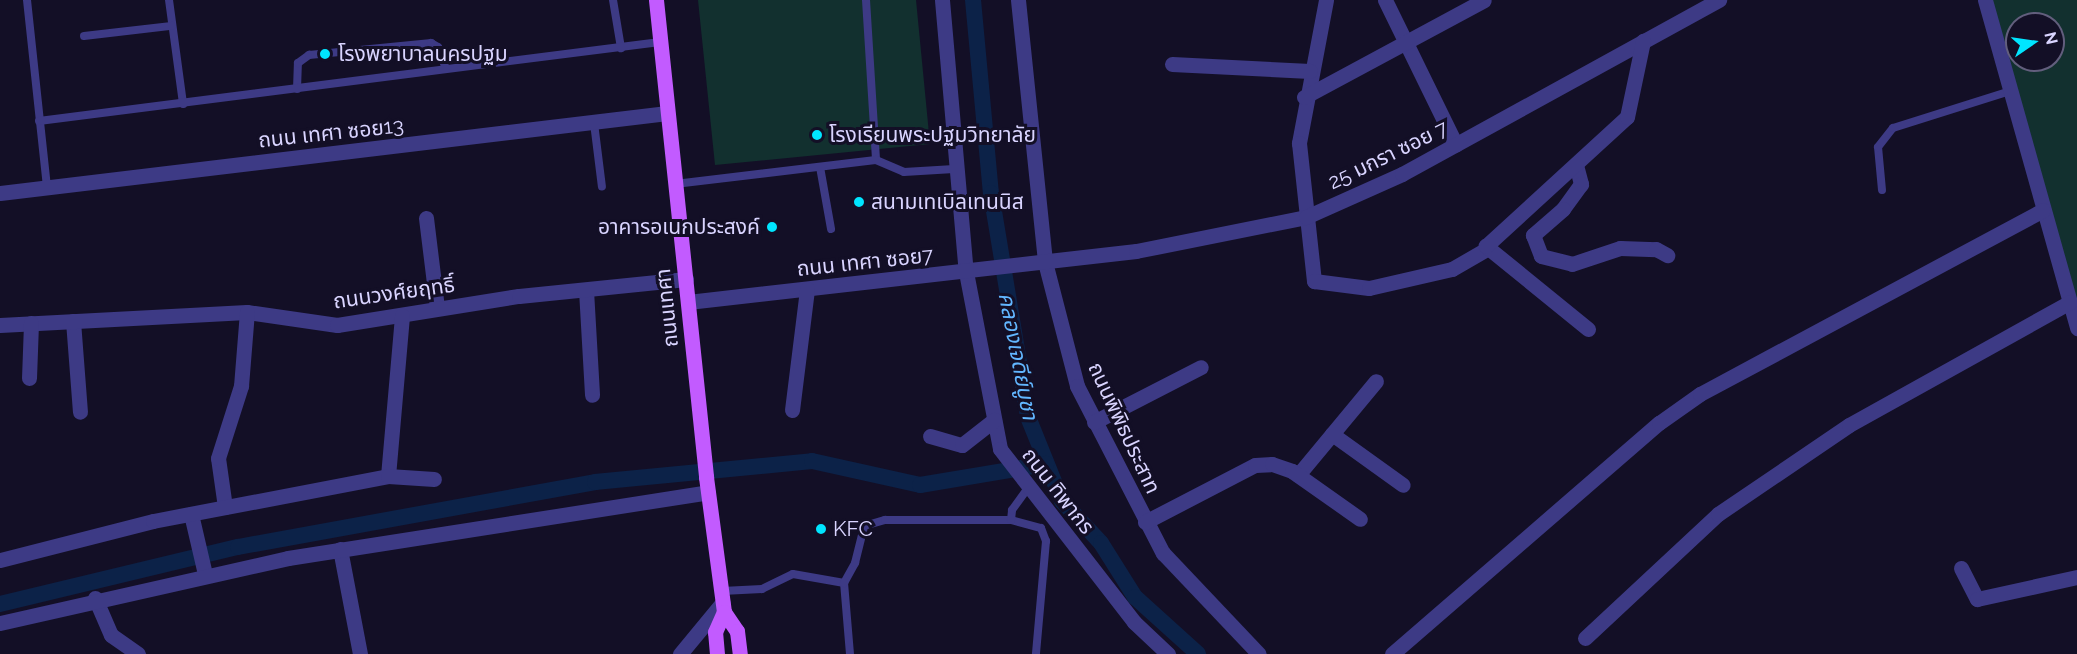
<!DOCTYPE html>
<meta charset="utf-8">
<style>
body{margin:0}
#map{position:relative;width:2077px;height:654px;overflow:hidden;background:#130f26;font-family:Raleway,"Noto Sans Thai",sans-serif}
div>[style]{position:absolute}
.green>*{inset:0;background:#12302f}
.canal>*{height:16px;margin:-8px;padding:0 8px;transform-origin:8px;border-radius:8px;background:#0c2248}
.lane>*{height:8px;margin:-4px;padding:0 4px;transform-origin:4px;border-radius:4px;background:#3d3a85}
.street>*{height:15px;margin:-7.5px;padding:0 7.5px;transform-origin:7.5px;border-radius:7.5px;background:#3d3a85}
.primary>*{height:15px;margin:-7.5px;padding:0 7.5px;transform-origin:7.5px;border-radius:7.5px;background:#c25bff}
.dots>*{width:16px;height:16px;translate:-50% -50%;box-sizing:border-box;border:3px solid #130f26;border-radius:50%}
span{translate:-50% -50%;white-space:nowrap;text-align:center;line-height:1.15;-webkit-text-stroke:6px #130f26;paint-order:stroke}
.poi-label{font-size:21px;color:#d9d4ff}
.left{translate:0 -50%;text-align:left}
.right{translate:-100% -50%;text-align:right}
.street-label{font-size:21px;color:#d9d4ff}
.water-label{font-size:22px;color:#62b6ff;font-style:italic}
.north{position:absolute;left:2005px;top:12px;width:60px;height:60px;box-sizing:border-box;background:#130f26;border:2px solid #625e7d;border-radius:50%;rotate:77deg;font-size:16px;font-weight:700;line-height:24px;text-align:center;color:#d9d4ff}
.north::after{content:'';display:block;margin:auto;width:21px;height:27px;background:#00e5ff;clip-path:polygon(50% 0,100% 100%,50% 72%,0 100%)}
</style>
<div id="map">
<div class="green">
<i style="clip-path:polygon(698px 0,916px 0,930px 144px,715px 165px)"></i>
<i style="clip-path:polygon(evenodd,1987px 0,2077px 0,2077px 317px,1987px 0,2017px 24px,2053px 24px,2053px 60px,2017px 60px,2017px 24px)"></i>
</div>
<div class="canal">
<i style="left:973px;top:0;width:194px;rotate:84.7deg"></i>
<i style="left:991px;top:193px;width:227px;rotate:80.6deg"></i>
<i style="left:1028px;top:417px;width:91px;rotate:68deg"></i>
<i style="left:1062px;top:501px;width:57px;rotate:47.1deg"></i>
<i style="left:1101px;top:543px;width:64px;rotate:57.8deg"></i>
<i style="left:1135px;top:597px;width:85px;rotate:42.1deg"></i>
<i style="left:0;top:604px;width:245px;rotate:-13.5deg"></i>
<i style="left:238px;top:547px;width:363px;rotate:-10.3deg"></i>
<i style="left:595px;top:482px;width:218px;rotate:-5.5deg"></i>
<i style="left:812px;top:461px;width:111px;rotate:12.5deg"></i>
<i style="left:920px;top:485px;width:128px;rotate:-9.5deg"></i>
</div>
<div class="lane">
<i style="left:27px;top:0;width:189px;rotate:83.9deg"></i>
<i style="left:169px;top:0;width:105px;rotate:82.3deg"></i>
<i style="left:613px;top:0;width:49px;rotate:80.5deg"></i>
<i style="left:866px;top:0;width:160px;rotate:86.4deg"></i>
<i style="left:84px;top:36px;width:88px;rotate:-6.6deg"></i>
<i style="left:297px;top:89px;width:26px;rotate:-88deg"></i>
<i style="left:298px;top:63px;width:14px;rotate:-36deg"></i>
<i style="left:309px;top:55px;width:123px;rotate:-5.6deg"></i>
<i style="left:431px;top:43px;width:8px;rotate:30deg"></i>
<i style="left:438px;top:47px;width:23px;rotate:70deg"></i>
<i style="left:39px;top:121px;width:626px;rotate:-7.25deg"></i>
<i style="left:594px;top:123px;width:64px;rotate:82.9deg"></i>
<i style="left:820px;top:167px;width:63px;rotate:79.9deg"></i>
<i style="left:675px;top:184px;width:202px;rotate:-6.8deg"></i>
<i style="left:876px;top:160px;width:30px;rotate:23deg"></i>
<i style="left:904px;top:172px;width:50px;rotate:-3.4deg"></i>
<i style="left:1882px;top:190px;width:43px;rotate:-95.3deg"></i>
<i style="left:1878px;top:147px;width:24px;rotate:-52deg"></i>
<i style="left:1893px;top:128px;width:123px;rotate:-17.5deg"></i>
<i style="left:1011px;top:520px;width:31px;rotate:15deg"></i>
<i style="left:1041px;top:528px;width:14px;rotate:69deg"></i>
<i style="left:1046px;top:541px;width:113px;rotate:95.1deg"></i>
<i style="left:722px;top:591px;width:40px;rotate:-2.9deg"></i>
<i style="left:762px;top:589px;width:34px;rotate:-26deg"></i>
<i style="left:793px;top:574px;width:52px;rotate:10deg"></i>
<i style="left:850px;top:654px;width:71px;rotate:-94.8deg"></i>
<i style="left:844px;top:583px;width:23px;rotate:-61deg"></i>
<i style="left:855px;top:563px;width:38px;rotate:-76deg"></i>
<i style="left:864px;top:526px;width:22px;rotate:-16deg"></i>
<i style="left:885px;top:520px;width:126px"></i>
<i style="left:1011px;top:520px;width:10px;rotate:-84deg"></i>
<i style="left:1012px;top:510px;width:27px;rotate:-54deg"></i>
</div>
<div class="street">
<i style="left:942px;top:0;width:273px;rotate:85deg"></i>
<i style="left:966px;top:272px;width:180px;rotate:79.1deg"></i>
<i style="left:1000px;top:449px;width:219px;rotate:52.2deg"></i>
<i style="left:1134px;top:622px;width:47px;rotate:43.3deg"></i>
<i style="left:1018px;top:0;width:263px;rotate:84.1deg"></i>
<i style="left:1045px;top:262px;width:128px;rotate:75.5deg"></i>
<i style="left:1077px;top:386px;width:188px;rotate:62.8deg"></i>
<i style="left:1163px;top:553px;width:139px;rotate:46.5deg"></i>
<i style="left:1326px;top:0;width:146px;rotate:100.7deg"></i>
<i style="left:1299px;top:143px;width:139px;rotate:83.8deg"></i>
<i style="left:1314px;top:281px;width:55px;rotate:7.3deg"></i>
<i style="left:1369px;top:288px;width:85px;rotate:-12.9deg"></i>
<i style="left:1452px;top:269px;width:39px;rotate:-30deg"></i>
<i style="left:1385px;top:0;width:161px;rotate:63.9deg"></i>
<i style="left:1985px;top:0;width:341px;rotate:74.3deg"></i>
<i style="left:1172px;top:64px;width:138px;rotate:2.9deg"></i>
<i style="left:1304px;top:97px;width:204px;rotate:-28.3deg"></i>
<i style="left:1576px;top:165px;width:20px;rotate:75deg"></i>
<i style="left:1581px;top:184px;width:31px;rotate:126deg"></i>
<i style="left:1563px;top:209px;width:40px;rotate:139deg"></i>
<i style="left:1533px;top:235px;width:22px;rotate:69deg"></i>
<i style="left:1541px;top:256px;width:32px;rotate:14deg"></i>
<i style="left:1572px;top:264px;width:51px;rotate:-18.4deg"></i>
<i style="left:1620px;top:248px;width:36px;rotate:2deg"></i>
<i style="left:1656px;top:249px;width:13px;rotate:29deg"></i>
<i style="left:0;top:193px;width:672px;rotate:-6.84deg"></i>
<i style="left:426px;top:218px;width:91px;rotate:83deg"></i>
<i style="left:586px;top:290px;width:105px;rotate:86.7deg"></i>
<i style="left:688px;top:302px;width:451px;rotate:-6.5deg"></i>
<i style="left:1136px;top:251px;width:173px;rotate:-11.3deg"></i>
<i style="left:1306px;top:217px;width:105px;rotate:-24.1deg"></i>
<i style="left:1402px;top:174px;width:362px;rotate:-28.8deg"></i>
<i style="left:73px;top:321px;width:91px;rotate:85.6deg"></i>
<i style="left:0;top:325px;width:247px;rotate:-3deg"></i>
<i style="left:247px;top:312px;width:91px;rotate:8.2deg"></i>
<i style="left:337px;top:325px;width:184px;rotate:-9.1deg"></i>
<i style="left:519px;top:296px;width:168px;rotate:-5.8deg"></i>
<i style="left:1588px;top:329px;width:132px;rotate:-140.9deg"></i>
<i style="left:1486px;top:246px;width:191px;rotate:-42.5deg"></i>
<i style="left:1627px;top:117px;width:78px;rotate:-78.1deg"></i>
<i style="left:29px;top:378px;width:55px;rotate:-87.9deg"></i>
<i style="left:792px;top:410px;width:122px;rotate:-82.9deg"></i>
<i style="left:1094px;top:422px;width:120px;rotate:-27.2deg"></i>
<i style="left:1332px;top:434px;width:87px;rotate:35.7deg"></i>
<i style="left:930px;top:436px;width:33px;rotate:16deg"></i>
<i style="left:962px;top:445px;width:41px;rotate:-38deg"></i>
<i style="left:1298px;top:475px;width:122px;rotate:-50.3deg"></i>
<i style="left:388px;top:476px;width:161px;rotate:-85deg"></i>
<i style="left:225px;top:507px;width:49px;rotate:-98.1deg"></i>
<i style="left:218px;top:458px;width:76px;rotate:-72.3deg"></i>
<i style="left:241px;top:386px;width:74px;rotate:-85.4deg"></i>
<i style="left:191px;top:514px;width:62px;rotate:76.9deg"></i>
<i style="left:1145px;top:522px;width:124px;rotate:-27.4deg"></i>
<i style="left:1255px;top:465px;width:17px;rotate:-3deg"></i>
<i style="left:1272px;top:464px;width:21px;rotate:19deg"></i>
<i style="left:1292px;top:471px;width:83px;rotate:35.2deg"></i>
<i style="left:340px;top:549px;width:107px;rotate:79.2deg"></i>
<i style="left:0;top:560px;width:158px;rotate:-14.3deg"></i>
<i style="left:153px;top:521px;width:239px;rotate:-10.8deg"></i>
<i style="left:388px;top:476px;width:46px;rotate:3.7deg"></i>
<i style="left:1961px;top:568px;width:35px;rotate:63deg"></i>
<i style="left:1977px;top:599px;width:102px;rotate:-12.4deg"></i>
<i style="left:95px;top:598px;width:40px;rotate:66.6deg"></i>
<i style="left:111px;top:635px;width:33px;rotate:35deg"></i>
<i style="left:0;top:623px;width:295px;rotate:-12.7deg"></i>
<i style="left:288px;top:558px;width:425px;rotate:-8.9deg"></i>
<i style="left:1585px;top:638px;width:182px;rotate:-43deg"></i>
<i style="left:1718px;top:514px;width:158px;rotate:-34.2deg"></i>
<i style="left:1849px;top:425px;width:253px;rotate:-29.1deg"></i>
<i style="left:680px;top:654px;width:67px;rotate:-50.4deg"></i>
<i style="left:1392px;top:654px;width:353px;rotate:-40.9deg"></i>
<i style="left:1659px;top:423px;width:50px;rotate:-35.3deg"></i>
<i style="left:1700px;top:394px;width:389px;rotate:-28.2deg"></i>
</div>
<div class="primary">
<i style="left:656px;top:0;width:480px;rotate:84deg"></i>
<i style="left:706px;top:477px;width:136px;rotate:82.4deg"></i>
<i style="left:724px;top:612px;width:23px;rotate:56deg"></i>
<i style="left:737px;top:631px;width:23px;rotate:83deg"></i>
<i style="left:717px;top:654px;width:22px;rotate:-95deg"></i>
<i style="left:715px;top:632px;width:22px;rotate:-66deg"></i>
</div>
<div class="dots">
<i style="left:325px;top:54px;background:#00e5ff"></i>
<i style="left:817px;top:135px;background:#00e5ff"></i>
<i style="left:859px;top:202px;background:#00e5ff"></i>
<i style="left:772px;top:227px;background:#00e5ff"></i>
<i style="left:821px;top:529px;background:#00e5ff"></i>
</div>
<div class="poi-label">
<span class="left" style="left:338px;top:54px">โรงพยาบาลนครปฐม</span>
<span class="left" style="left:829px;top:135px">โรงเรียนพระปฐมวิทยาลัย</span>
<span class="left" style="left:871px;top:202px">สนามเทเบิลเทนนิส</span>
<span class="right" style="left:760px;top:227px">อาคารอเนกประสงค์</span>
<span class="left" style="left:833px;top:529px">KFC</span>
</div>
<div class="street-label">
<span style="left:331px;top:133px;rotate:-6deg">ถนน เทศา ซอย13</span>
<span style="left:1388px;top:155px;rotate:-26deg">25 มกรา ซอย 7</span>
<span style="left:865px;top:262px;rotate:-6deg">ถนน เทศา ซอย7</span>
<span style="left:394px;top:293px;rotate:-8deg">ถนนวงศ์ยฤทธิ์</span>
<span style="left:667px;top:308px;rotate:-96deg">ถนนเทศา</span>
<span style="left:1124px;top:428px;rotate:65deg">ถนนพิพิธประสาท</span>
<span style="left:1058px;top:491px;rotate:52deg">ถนน ทิพากร</span>
</div>
<div class="water-label">
<span style="left:1018px;top:356px;rotate:79deg">คลองเจดีย์บูชา</span>
</div>
<div class="north">N</div>
</div>
